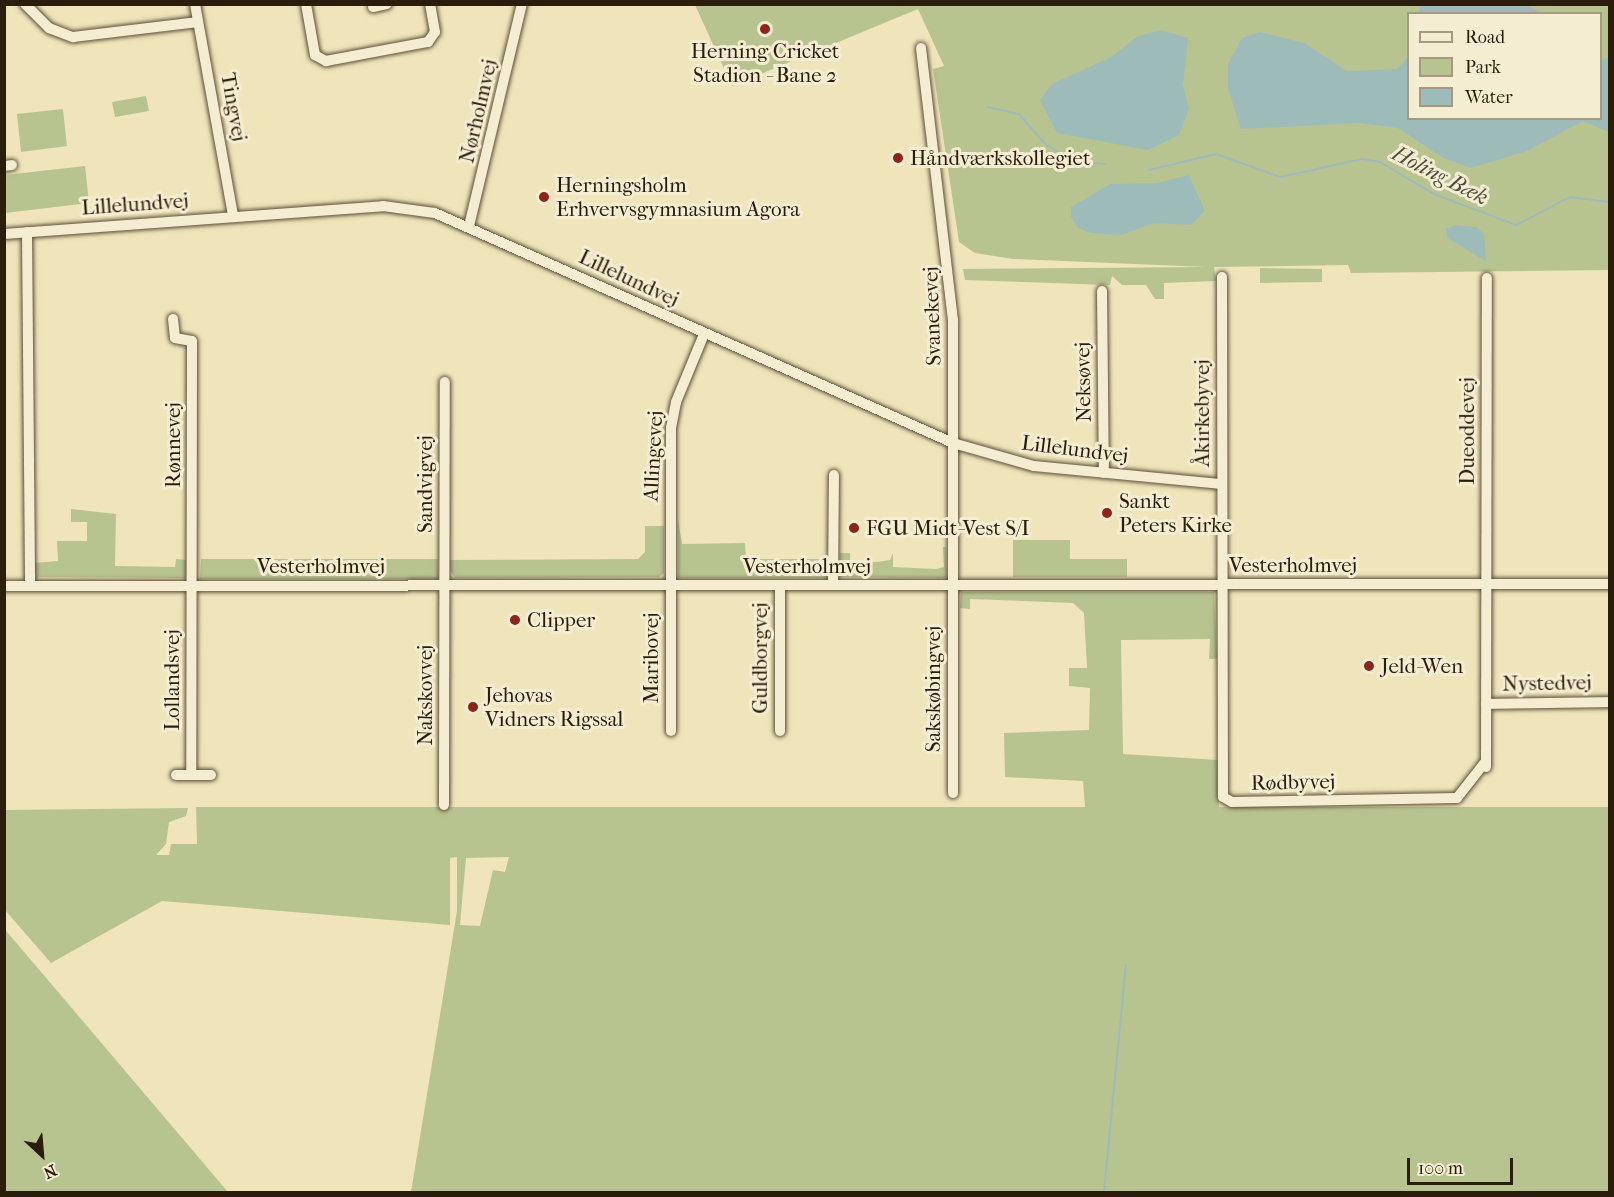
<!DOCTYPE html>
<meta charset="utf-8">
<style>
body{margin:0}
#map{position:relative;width:1614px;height:1197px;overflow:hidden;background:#efe4ba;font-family:"IM FELL French Canon",serif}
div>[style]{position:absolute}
.green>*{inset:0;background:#b8c490}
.water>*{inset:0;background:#9dbcb9}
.stream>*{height:2px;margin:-1px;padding:0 1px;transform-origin:1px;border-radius:1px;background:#9dbcb9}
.roads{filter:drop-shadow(0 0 2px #5c4f37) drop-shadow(0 0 2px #5c4f37)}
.minor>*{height:10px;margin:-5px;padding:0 5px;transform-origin:5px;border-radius:5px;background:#f5edd2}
.dots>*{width:16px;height:16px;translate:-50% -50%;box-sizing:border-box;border:3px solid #f5edd2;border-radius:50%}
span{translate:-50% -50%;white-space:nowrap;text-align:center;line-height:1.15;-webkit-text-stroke:6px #f5edd2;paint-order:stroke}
.poi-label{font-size:21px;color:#2b1d0b}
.left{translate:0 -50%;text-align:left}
.street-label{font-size:21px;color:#2b1d0b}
.water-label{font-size:22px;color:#4d4d3f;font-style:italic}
.frame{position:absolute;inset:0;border:6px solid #2b1d0b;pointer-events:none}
.legend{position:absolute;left:1407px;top:12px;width:195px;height:108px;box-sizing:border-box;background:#f5edd2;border:2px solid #a49a82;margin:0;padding:8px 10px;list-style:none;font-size:18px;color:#2b1d0b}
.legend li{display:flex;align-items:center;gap:12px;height:30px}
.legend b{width:30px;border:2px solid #a49a82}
.north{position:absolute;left:12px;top:1125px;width:60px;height:60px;-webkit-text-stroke:4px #f5edd2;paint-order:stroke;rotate:154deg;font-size:16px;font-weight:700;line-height:24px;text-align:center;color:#2b1d0b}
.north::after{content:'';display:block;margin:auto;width:21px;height:27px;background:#2b1d0b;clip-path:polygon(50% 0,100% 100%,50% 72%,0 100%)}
.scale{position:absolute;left:1407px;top:1158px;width:106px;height:27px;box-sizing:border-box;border:3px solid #2b1d0b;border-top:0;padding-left:8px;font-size:18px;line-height:21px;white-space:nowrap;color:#2b1d0b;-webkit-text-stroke:4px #f5edd2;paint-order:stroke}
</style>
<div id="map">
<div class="green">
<i style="clip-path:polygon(evenodd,695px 5px,1609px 5px,1609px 270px,1351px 273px,1348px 265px,1214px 267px,1216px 281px,1164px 283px,1164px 299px,1155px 299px,1146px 285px,1122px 285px,1112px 276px,1110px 285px,965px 280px,963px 269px,1206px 267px,1013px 259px,975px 253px,959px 242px,933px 69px,944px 66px,918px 9px,732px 86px,695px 5px,1408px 14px,1600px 14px,1600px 118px,1408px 118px,1408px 14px)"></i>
<i style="clip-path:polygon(146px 96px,149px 111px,115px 117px,112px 102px)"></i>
<i style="clip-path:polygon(63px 109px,67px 146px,21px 152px,17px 114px)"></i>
<i style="clip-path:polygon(85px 166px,89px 203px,5px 213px,5px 175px)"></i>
<i style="clip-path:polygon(1260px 268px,1322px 269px,1322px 282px,1260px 283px)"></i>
<i style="clip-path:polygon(71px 509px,116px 514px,115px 566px,175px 567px,176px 559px,187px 560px,186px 578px,36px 577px,34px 563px,58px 561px,57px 541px,87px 541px,87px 522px,71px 522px)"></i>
<i style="clip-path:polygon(678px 519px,682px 544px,745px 543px,746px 559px,828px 559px,827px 578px,678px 578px)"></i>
<i style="clip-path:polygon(645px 526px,664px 526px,664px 573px,659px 577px,455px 578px,449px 569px,449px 560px,638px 559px,645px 552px)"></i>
<i style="clip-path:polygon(1013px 540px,1070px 540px,1070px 559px,1127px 559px,1127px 577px,1013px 577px)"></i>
<i style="clip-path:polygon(943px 547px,946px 547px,947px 578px,839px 577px,840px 553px,850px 553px,850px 562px,877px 562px,890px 560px,893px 553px,893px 567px,936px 569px,944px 567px)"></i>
<i style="clip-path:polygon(201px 559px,438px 559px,438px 579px,200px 579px)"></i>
<i style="clip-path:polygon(evenodd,961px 592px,1214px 592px,1217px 659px,1209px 659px,1210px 639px,1121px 640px,1123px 754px,1218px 760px,1219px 807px,1609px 807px,1609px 1192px,411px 1192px,457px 911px,457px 857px,450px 858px,450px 925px,162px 901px,51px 963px,5px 910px,4px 810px,188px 808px,186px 816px,169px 822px,166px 844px,156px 855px,169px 855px,171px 844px,197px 844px,196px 807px,1085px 807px,1083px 781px,1005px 777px,1004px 733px,1089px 730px,1090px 688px,1069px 686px,1069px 668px,1087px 668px,1084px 613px,1073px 603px,970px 599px,970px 609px,960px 608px,961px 592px,509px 857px,505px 872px,493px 870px,480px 926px,460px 925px,466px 858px,509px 857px)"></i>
<i style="clip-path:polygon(4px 929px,8px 933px,228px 1192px,5px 1192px)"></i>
</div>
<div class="water">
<i style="clip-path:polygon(1420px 4px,1525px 5px,1543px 13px,1419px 13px)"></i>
<i style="clip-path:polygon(1161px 30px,1188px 38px,1183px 85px,1189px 109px,1179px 135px,1148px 150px,1057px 133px,1040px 100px,1052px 84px,1111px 57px,1138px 36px)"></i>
<i style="clip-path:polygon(1260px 32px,1304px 43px,1347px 71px,1397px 69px,1408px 57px,1408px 118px,1600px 118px,1601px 60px,1609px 57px,1609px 132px,1583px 121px,1527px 151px,1471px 168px,1443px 158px,1398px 128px,1359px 123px,1241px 129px,1228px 89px,1228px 64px,1242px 38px)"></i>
<i style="clip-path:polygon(1189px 175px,1205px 211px,1191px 225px,1154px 223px,1121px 235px,1090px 233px,1078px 228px,1071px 217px,1071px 207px,1110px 184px,1157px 183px)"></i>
<i style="clip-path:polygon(1455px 225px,1476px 227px,1484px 234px,1486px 261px,1447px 238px,1446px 229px)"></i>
</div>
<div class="stream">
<i style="left:988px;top:107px;width:32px;rotate:13deg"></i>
<i style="left:1019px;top:114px;width:37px;rotate:49deg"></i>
<i style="left:1043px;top:142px;width:35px;rotate:33deg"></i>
<i style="left:1072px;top:161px;width:33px;rotate:5deg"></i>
<i style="left:1149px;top:170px;width:69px;rotate:-13.4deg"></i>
<i style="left:1216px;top:154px;width:68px;rotate:19.8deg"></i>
<i style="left:1280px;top:177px;width:84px;rotate:-12.4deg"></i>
<i style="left:1362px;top:159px;width:18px;rotate:9deg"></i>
<i style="left:1380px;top:162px;width:63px;rotate:30.7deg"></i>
<i style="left:1434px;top:194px;width:88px;rotate:20.7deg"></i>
<i style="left:1516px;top:225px;width:61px;rotate:-27.4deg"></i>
<i style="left:1570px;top:197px;width:40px;rotate:7.1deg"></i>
<i style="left:1104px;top:1192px;width:228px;rotate:-84.5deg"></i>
</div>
<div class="roads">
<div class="minor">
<i style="left:25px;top:4px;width:34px;rotate:45deg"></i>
<i style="left:49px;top:28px;width:26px;rotate:21deg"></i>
<i style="left:73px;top:37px;width:126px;rotate:-6.8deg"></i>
<i style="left:195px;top:4px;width:215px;rotate:79.8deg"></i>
<i style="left:306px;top:4px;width:52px;rotate:80deg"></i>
<i style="left:315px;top:55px;width:13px;rotate:29deg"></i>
<i style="left:326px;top:61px;width:104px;rotate:-10.6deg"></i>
<i style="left:428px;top:42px;width:12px;rotate:-55deg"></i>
<i style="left:435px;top:32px;width:28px;rotate:-100deg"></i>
<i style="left:373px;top:7px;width:14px;rotate:-12deg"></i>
<i style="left:921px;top:48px;width:274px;rotate:83.3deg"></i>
<i style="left:953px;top:320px;width:473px;rotate:90deg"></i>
<i style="left:4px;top:166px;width:8px;rotate:-7deg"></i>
<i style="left:469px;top:226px;width:228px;rotate:-76.6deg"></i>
<i style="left:27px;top:232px;width:354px;rotate:89.5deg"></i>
<i style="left:4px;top:234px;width:380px;rotate:-4.2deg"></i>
<i style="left:383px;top:206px;width:52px;rotate:7.7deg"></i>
<i style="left:435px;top:213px;width:567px;rotate:23.94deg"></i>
<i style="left:953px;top:443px;width:84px;rotate:15.9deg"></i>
<i style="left:1034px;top:466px;width:189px;rotate:5.5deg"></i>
<i style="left:1222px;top:277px;width:520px;rotate:89.89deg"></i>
<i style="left:1223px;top:797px;width:10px;rotate:29deg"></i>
<i style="left:1232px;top:802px;width:225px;rotate:-1deg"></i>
<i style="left:1457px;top:798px;width:47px;rotate:-51.9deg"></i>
<i style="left:1102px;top:291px;width:182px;rotate:89.4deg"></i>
<i style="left:173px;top:319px;width:19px;rotate:84deg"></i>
<i style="left:175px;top:338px;width:17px;rotate:10deg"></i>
<i style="left:192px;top:341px;width:9px;rotate:90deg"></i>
<i style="left:192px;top:350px;width:425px;rotate:90.1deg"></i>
<i style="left:780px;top:585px;width:146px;rotate:90deg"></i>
<i style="left:833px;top:585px;width:110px;rotate:-89.5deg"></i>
<i style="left:4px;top:586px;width:1606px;rotate:-0.07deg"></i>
<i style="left:1486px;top:704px;width:124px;rotate:-0.9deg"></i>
<i style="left:671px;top:731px;width:303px;rotate:-90deg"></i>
<i style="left:671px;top:428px;width:26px;rotate:-79deg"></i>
<i style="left:676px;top:402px;width:74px;rotate:-67.6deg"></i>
<i style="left:1486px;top:767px;width:489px;rotate:-89.9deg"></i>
<i style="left:176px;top:775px;width:35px"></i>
<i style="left:444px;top:805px;width:423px;rotate:-89.9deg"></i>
</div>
</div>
<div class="dots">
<i style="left:765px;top:29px;background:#8f2418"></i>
<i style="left:898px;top:158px;background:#8f2418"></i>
<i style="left:544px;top:197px;background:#8f2418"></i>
<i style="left:1107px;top:513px;background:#8f2418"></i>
<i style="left:854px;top:528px;background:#8f2418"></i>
<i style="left:515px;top:620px;background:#8f2418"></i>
<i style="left:1369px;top:666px;background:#8f2418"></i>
<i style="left:473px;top:707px;background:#8f2418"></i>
</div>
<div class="poi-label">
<span style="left:765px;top:63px">Herning Cricket<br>Stadion - Bane 2</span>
<span class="left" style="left:910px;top:158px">Håndværkskollegiet</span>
<span class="left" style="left:556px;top:197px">Herningsholm<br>Erhvervsgymnasium Agora</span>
<span class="left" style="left:1119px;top:513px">Sankt<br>Peters Kirke</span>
<span class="left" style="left:866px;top:528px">FGU Midt-Vest S/I</span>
<span class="left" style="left:527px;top:620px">Clipper</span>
<span class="left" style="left:1381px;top:666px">Jeld-Wen</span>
<span class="left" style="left:485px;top:707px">Jehovas<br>Vidners Rigssal</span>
</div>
<div class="street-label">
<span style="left:234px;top:107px;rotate:80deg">Tingvej</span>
<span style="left:478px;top:111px;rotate:-77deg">Nørholmvej</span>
<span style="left:135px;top:204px;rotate:-4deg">Lillelundvej</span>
<span style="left:629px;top:278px;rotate:25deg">Lillelundvej</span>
<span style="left:932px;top:316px;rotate:-92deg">Svanekevej</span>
<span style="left:1083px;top:382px;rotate:-91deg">Neksøvej</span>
<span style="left:1202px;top:413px;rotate:-90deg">Åkirkebyvej</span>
<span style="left:1467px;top:431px;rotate:-90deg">Dueoddevej</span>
<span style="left:173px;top:445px;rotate:-90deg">Rønnevej</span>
<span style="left:1075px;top:449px;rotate:7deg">Lillelundvej</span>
<span style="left:653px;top:456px;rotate:-87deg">Allingevej</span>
<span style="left:425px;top:484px;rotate:-90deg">Sandvigvej</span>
<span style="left:1293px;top:565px">Vesterholmvej</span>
<span style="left:321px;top:566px">Vesterholmvej</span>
<span style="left:807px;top:566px">Vesterholmvej</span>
<span style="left:651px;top:658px;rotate:-90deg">Maribovej</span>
<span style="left:760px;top:658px;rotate:-90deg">Guldborgvej</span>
<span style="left:172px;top:680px;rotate:-90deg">Lollandsvej</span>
<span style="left:1547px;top:683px;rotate:-1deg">Nystedvej</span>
<span style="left:933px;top:689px;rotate:-90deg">Sakskøbingvej</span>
<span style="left:425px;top:695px;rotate:-90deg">Nakskovvej</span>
<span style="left:1293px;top:782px;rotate:-1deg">Rødbyvej</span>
</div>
<div class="water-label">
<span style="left:1440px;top:176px;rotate:27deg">Holing Bæk</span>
</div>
<div class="frame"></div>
<ul class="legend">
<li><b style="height:8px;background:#f5edd2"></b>Road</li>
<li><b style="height:16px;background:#b8c490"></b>Park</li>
<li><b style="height:16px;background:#9dbcb9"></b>Water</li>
</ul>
<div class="north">N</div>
<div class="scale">100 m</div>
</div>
